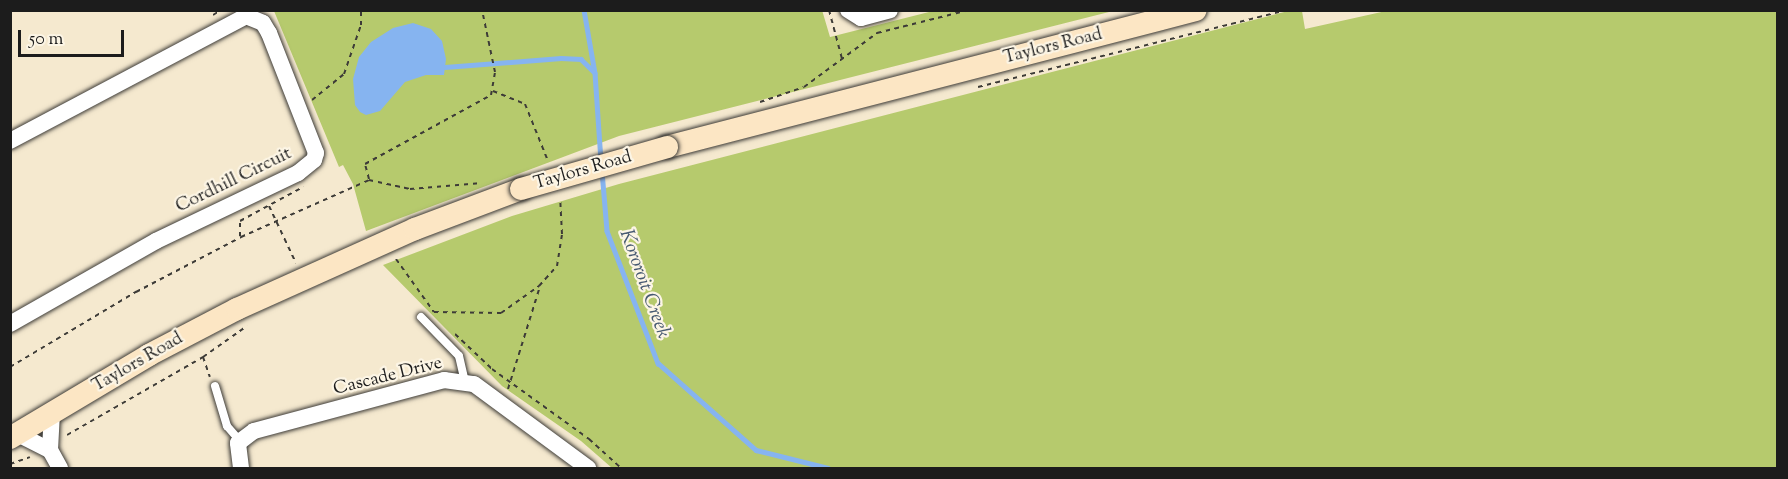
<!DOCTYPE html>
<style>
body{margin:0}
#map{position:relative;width:1788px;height:479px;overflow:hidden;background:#f5e9cf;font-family:"Sorts Mill Goudy",serif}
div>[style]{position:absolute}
.green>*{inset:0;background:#b6ca6d}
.water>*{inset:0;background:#86b4f0}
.stream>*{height:4.5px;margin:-2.25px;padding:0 2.25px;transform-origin:2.25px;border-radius:2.25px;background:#86b4f0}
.path>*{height:2px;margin-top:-1px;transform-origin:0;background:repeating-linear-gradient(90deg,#3d3b37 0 4.5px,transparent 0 9px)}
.roads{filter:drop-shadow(0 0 2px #3d3b37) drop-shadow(0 0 2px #3d3b37)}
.lane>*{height:8px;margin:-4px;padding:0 4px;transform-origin:4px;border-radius:4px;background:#fff}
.street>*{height:16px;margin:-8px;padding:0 8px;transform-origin:8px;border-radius:8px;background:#fff}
.secondary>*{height:22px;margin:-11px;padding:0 11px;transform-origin:11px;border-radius:11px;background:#fce6c4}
.bridges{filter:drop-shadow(0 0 2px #3d3b37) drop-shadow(0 0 2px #3d3b37)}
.secondary-bridge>*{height:22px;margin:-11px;padding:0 11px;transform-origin:11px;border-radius:11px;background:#fce6c4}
span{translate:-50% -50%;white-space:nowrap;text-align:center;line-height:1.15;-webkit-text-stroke:4.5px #fcf5e5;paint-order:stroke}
.street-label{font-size:18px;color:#1c1c1c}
.water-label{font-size:20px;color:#465971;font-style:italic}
.frame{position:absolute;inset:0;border:12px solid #1c1c1c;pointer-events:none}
.scale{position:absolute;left:18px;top:30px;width:106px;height:27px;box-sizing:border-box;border:3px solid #1c1c1c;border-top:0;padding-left:8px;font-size:18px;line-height:21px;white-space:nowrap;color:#1c1c1c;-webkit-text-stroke:4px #fcf5e5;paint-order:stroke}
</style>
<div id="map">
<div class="green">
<i style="clip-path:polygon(822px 10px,830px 37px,933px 11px,1113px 11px,619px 136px,366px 231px,353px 184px,343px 165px,339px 167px,274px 11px)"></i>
<i style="clip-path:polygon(1386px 11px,1777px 11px,1777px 468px,612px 468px,581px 441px,502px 386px,383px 265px,512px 216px,619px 184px,1288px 11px,1302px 11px,1305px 29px)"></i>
</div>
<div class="water">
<i style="clip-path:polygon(413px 23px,431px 29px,442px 41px,446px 59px,444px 75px,426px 75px,405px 82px,380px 111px,366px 115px,360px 112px,355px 105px,353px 79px,359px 57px,371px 42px,393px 28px)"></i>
</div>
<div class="stream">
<i style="left:584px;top:10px;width:64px;rotate:80.1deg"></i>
<i style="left:595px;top:73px;width:87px;rotate:86.1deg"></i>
<i style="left:445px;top:67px;width:116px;rotate:-4.4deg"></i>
<i style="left:561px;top:58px;width:20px;rotate:3deg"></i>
<i style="left:581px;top:59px;width:17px;rotate:45deg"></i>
<i style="left:602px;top:171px;width:60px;rotate:85.2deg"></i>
<i style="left:607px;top:231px;width:142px;rotate:68.9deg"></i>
<i style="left:658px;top:363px;width:131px;rotate:41.6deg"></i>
<i style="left:756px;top:450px;width:74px;rotate:14deg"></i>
</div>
<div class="path">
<i style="left:829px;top:10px;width:51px;rotate:75.1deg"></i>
<i style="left:213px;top:15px;width:9px;rotate:-32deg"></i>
<i style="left:978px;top:87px;width:318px;rotate:-14deg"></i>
<i style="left:493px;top:91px;width:35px;rotate:22deg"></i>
<i style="left:525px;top:104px;width:61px;rotate:68deg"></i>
<i style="left:312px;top:100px;width:41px;rotate:-39.1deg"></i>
<i style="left:344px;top:74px;width:52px;rotate:-70.9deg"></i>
<i style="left:361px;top:25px;width:15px;rotate:-90deg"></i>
<i style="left:760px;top:102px;width:46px;rotate:-18.8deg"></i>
<i style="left:804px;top:87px;width:91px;rotate:-36.5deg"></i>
<i style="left:877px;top:33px;width:95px;rotate:-14deg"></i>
<i style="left:369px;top:179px;width:16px;rotate:-105deg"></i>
<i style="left:365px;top:164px;width:144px;rotate:-28.7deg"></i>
<i style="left:491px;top:95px;width:23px;rotate:-80deg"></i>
<i style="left:495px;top:72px;width:63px;rotate:-101.8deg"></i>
<i style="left:269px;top:206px;width:63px;rotate:64.7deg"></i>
<i style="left:240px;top:236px;width:15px;rotate:-90deg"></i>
<i style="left:240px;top:221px;width:72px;rotate:-28.4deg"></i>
<i style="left:396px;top:259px;width:65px;rotate:54.4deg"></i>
<i style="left:434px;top:312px;width:67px;rotate:0.9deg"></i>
<i style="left:501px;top:313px;width:47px;rotate:-35.4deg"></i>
<i style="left:539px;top:286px;width:27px;rotate:-48deg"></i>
<i style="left:557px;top:266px;width:32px;rotate:-81deg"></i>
<i style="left:562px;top:234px;width:36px;rotate:-93deg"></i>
<i style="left:455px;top:334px;width:51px;rotate:43.4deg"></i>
<i style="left:492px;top:369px;width:120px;rotate:35.8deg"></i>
<i style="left:589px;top:439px;width:43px;rotate:42.2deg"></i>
<i style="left:203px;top:357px;width:21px;rotate:71deg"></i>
<i style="left:10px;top:367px;width:147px;rotate:-30.8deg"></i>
<i style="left:136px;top:292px;width:119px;rotate:-27.6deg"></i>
<i style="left:241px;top:237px;width:140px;rotate:-24deg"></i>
<i style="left:369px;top:180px;width:42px;rotate:12.4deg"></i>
<i style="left:410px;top:189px;width:72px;rotate:-4.8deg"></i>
<i style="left:508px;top:389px;width:108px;rotate:-72.7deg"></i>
<i style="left:67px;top:435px;width:157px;rotate:-29.8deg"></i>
<i style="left:203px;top:357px;width:54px;rotate:-35.2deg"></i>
<i style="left:10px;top:464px;width:21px;rotate:-19deg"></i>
</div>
<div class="roads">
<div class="lane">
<i style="left:421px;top:317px;width:54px;rotate:45.7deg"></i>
<i style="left:459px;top:356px;width:27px;rotate:77deg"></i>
<i style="left:215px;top:386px;width:42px;rotate:73.3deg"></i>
<i style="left:227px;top:426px;width:20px;rotate:49deg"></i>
</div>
<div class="street">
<i style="left:848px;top:10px;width:15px;rotate:32deg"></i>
<i style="left:861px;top:18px;width:30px;rotate:-15deg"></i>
<i style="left:10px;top:141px;width:267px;rotate:-27.9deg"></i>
<i style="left:246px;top:16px;width:18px;rotate:22deg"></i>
<i style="left:263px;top:23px;width:12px;rotate:59deg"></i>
<i style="left:269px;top:33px;width:129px;rotate:68.6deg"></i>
<i style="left:316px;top:153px;width:7px;rotate:106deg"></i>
<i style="left:314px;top:160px;width:21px;rotate:141deg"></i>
<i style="left:298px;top:173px;width:157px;rotate:154.4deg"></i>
<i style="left:156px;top:241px;width:168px;rotate:150.4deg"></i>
<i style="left:18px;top:434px;width:36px;rotate:27deg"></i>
<i style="left:50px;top:450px;width:21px;rotate:61deg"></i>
<i style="left:50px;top:450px;width:36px;rotate:-87deg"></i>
<i style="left:241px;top:468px;width:25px;rotate:-97deg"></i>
<i style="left:238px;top:443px;width:20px;rotate:-37deg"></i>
<i style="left:254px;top:431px;width:197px;rotate:-15deg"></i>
<i style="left:444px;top:380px;width:30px;rotate:8deg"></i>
<i style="left:474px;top:384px;width:142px;rotate:36.4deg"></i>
</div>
<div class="secondary">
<i style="left:667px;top:147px;width:546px;rotate:-14.52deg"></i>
<i style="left:10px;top:438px;width:162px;rotate:-30.8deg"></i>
<i style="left:149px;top:355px;width:99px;rotate:-27.6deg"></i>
<i style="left:237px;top:309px;width:195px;rotate:-24.2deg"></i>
<i style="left:415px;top:229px;width:113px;rotate:-20.7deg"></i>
</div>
</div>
<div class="bridges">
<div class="secondary-bridge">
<i style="left:521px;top:189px;width:152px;rotate:-16deg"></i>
</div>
</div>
<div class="street-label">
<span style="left:1053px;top:47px;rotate:-14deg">Taylors Road</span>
<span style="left:583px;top:171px;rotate:-16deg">Taylors Road</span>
<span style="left:234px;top:181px;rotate:-26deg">Cordhill Circuit</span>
<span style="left:138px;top:363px;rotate:-30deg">Taylors Road</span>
<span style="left:388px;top:377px;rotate:-14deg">Cascade Drive</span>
</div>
<div class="water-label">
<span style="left:644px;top:284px;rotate:70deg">Kororoit Creek</span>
</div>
<div class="frame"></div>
<div class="scale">50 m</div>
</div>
